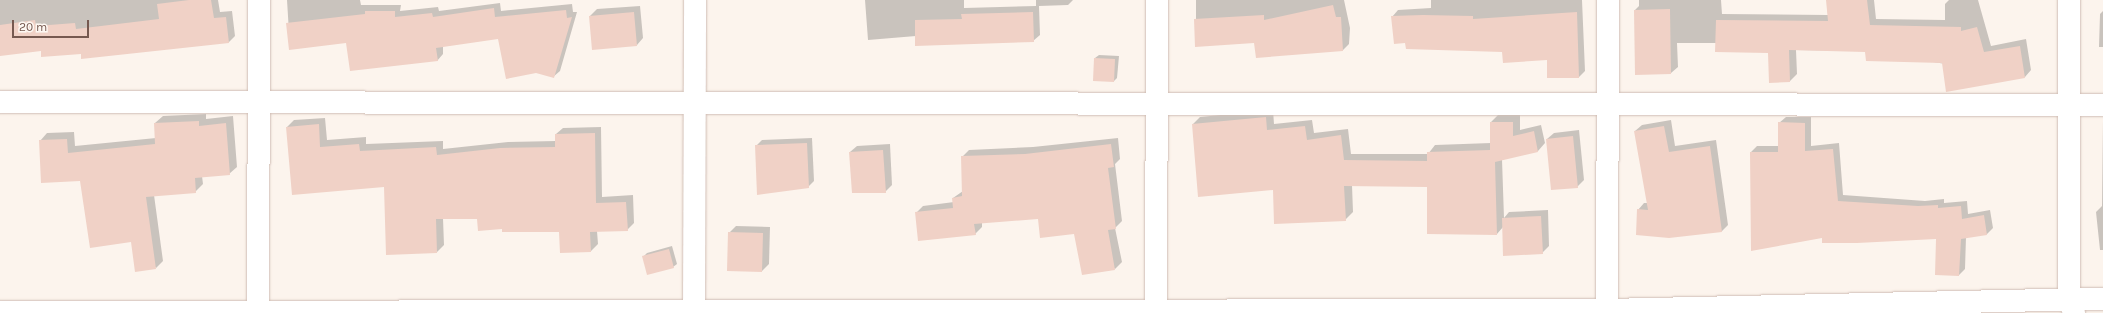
<!DOCTYPE html>
<style>
body{margin:0}
#map{position:relative;width:2103px;height:313px;overflow:hidden;background:#fcf4ed;font-family:Karla,sans-serif}
div>[style]{position:absolute}
.shadow>*{inset:0;background:#0003}
.building>*{inset:0;background:#f0d1c6}
.roads{filter:drop-shadow(0 0 1px #d0bdb4) drop-shadow(0 0 1px #d0bdb4)}
.minor>*{height:22px;margin:-11px;padding:0 11px;transform-origin:11px;border-radius:11px;background:#fff}
span{translate:-50% -50%;white-space:nowrap;text-align:center;line-height:1.15;-webkit-text-stroke:4px #fef8f3;paint-order:stroke}
.scale{position:absolute;left:12px;top:20px;width:77px;height:18px;box-sizing:border-box;border:2px solid #765950;border-top:0;padding-left:5px;font-size:12px;line-height:14px;white-space:nowrap;color:#765950;-webkit-text-stroke:3px #fef8f3;paint-order:stroke}
</style>
<div id="map">
<div class="shadow">
<i style="clip-path:polygon(0 0,218px 0,220px 12px,232px 11px,235px 36px,229px 42px,82px 53px,42px 50px,0 55px)"></i>
<i style="clip-path:polygon(287px 0,360px 0,361px 5px,401px 5px,400px 11px,438px 7px,439px 11px,500px 3px,501px 11px,572px 4px,573px 12px,577px 12px,560px 71px,553px 77px,499px 38px,443px 46px,443px 54px,437px 61px,347px 42px,290px 49px)"></i>
<i style="clip-path:polygon(865px 0,964px 0,964px 8px,1036px 6px,1036px 0,1073px 0,1068px 5px,1039px 6px,1040px 35px,1033px 41px,916px 36px,868px 40px)"></i>
<i style="clip-path:polygon(1196px 0,1344px 0,1350px 28px,1349px 44px,1343px 50px,1255px 42px,1196px 46px)"></i>
<i style="clip-path:polygon(1431px 0,1582px 0,1585px 71px,1579px 77px,1548px 77px,1548px 59px,1503px 51px,1406px 42px,1392px 17px,1398px 10px,1431px 8px)"></i>
<i style="clip-path:polygon(1639px 0,1721px 0,1722px 14px,1828px 15px,1827px 0,1874px 0,1876px 19px,1945px 20px,1945px 4px,1949px 0,1978px 0,1991px 46px,2026px 39px,2031px 70px,2025px 77px,1866px 51px,1796px 50px,1797px 74px,1790px 81px,1770px 82px,1769px 52px,1716px 43px,1677px 43px,1678px 67px,1671px 73px,1635px 10px,1639px 6px)"></i>
<i style="clip-path:polygon(640px 6px,643px 38px,637px 45px,590px 16px,597px 9px)"></i>
<i style="clip-path:polygon(2103px 11px,2103px 47px,2099px 47px,2100px 14px)"></i>
<i style="clip-path:polygon(1099px 55px,1119px 56px,1117px 78px,1114px 81px,1095px 58px)"></i>
<i style="clip-path:polygon(1273px 110px,1274px 124px,1312px 120px,1314px 133px,1348px 129px,1351px 154px,1428px 154px,1435px 145px,1491px 143px,1491px 122px,1498px 115px,1520px 115px,1520px 130px,1541px 125px,1545px 143px,1538px 151px,1502px 159px,1504px 218px,1509px 212px,1548px 210px,1549px 246px,1542px 253px,1503px 227px,1497px 234px,1428px 186px,1352px 185px,1353px 212px,1345px 220px,1274px 188px,1193px 124px,1200px 117px)"></i>
<i style="clip-path:polygon(206px 114px,206px 119px,233px 116px,237px 167px,229px 174px,202px 176px,203px 184px,195px 192px,154px 195px,163px 261px,156px 268px,81px 180px,40px 141px,47px 133px,74px 132px,75px 146px,156px 138px,155px 123px,163px 116px)"></i>
<i style="clip-path:polygon(1786px 117px,1811px 117px,1811px 146px,1839px 143px,1843px 195px,1925px 201px,1944px 199px,1944px 203px,1967px 201px,1968px 214px,1990px 210px,1993px 228px,1987px 234px,1966px 237px,1965px 269px,1959px 275px,1937px 238px,1823px 236px,1751px 152px,1757px 146px,1779px 146px,1779px 123px)"></i>
<i style="clip-path:polygon(325px 118px,327px 140px,366px 137px,366px 144px,443px 141px,443px 149px,508px 142px,556px 141px,556px 134px,563px 128px,601px 127px,602px 197px,633px 195px,634px 223px,627px 230px,597px 231px,598px 244px,591px 251px,560px 231px,478px 218px,443px 218px,444px 245px,437px 252px,384px 186px,293px 193px,287px 127px,294px 120px)"></i>
<i style="clip-path:polygon(2103px 119px,2103px 250px,2100px 250px,2096px 212px,2102px 206px)"></i>
<i style="clip-path:polygon(1671px 120px,1675px 146px,1716px 140px,1728px 225px,1722px 231px,1669px 237px,1638px 210px,1644px 203px,1648px 203px,1635px 131px,1642px 125px)"></i>
<i style="clip-path:polygon(1579px 130px,1584px 180px,1577px 187px,1547px 139px,1554px 133px)"></i>
<i style="clip-path:polygon(812px 138px,814px 181px,808px 187px,756px 146px,762px 140px)"></i>
<i style="clip-path:polygon(1118px 138px,1120px 159px,1115px 164px,1122px 221px,1115px 228px,1122px 262px,1115px 269px,1075px 233px,1039px 218px,982px 222px,982px 227px,975px 234px,916px 213px,923px 206px,954px 202px,953px 198px,963px 191px,962px 157px,969px 150px,1033px 147px)"></i>
<i style="clip-path:polygon(890px 144px,892px 185px,885px 192px,850px 152px,857px 146px)"></i>
<i style="clip-path:polygon(736px 226px,770px 227px,769px 264px,762px 271px,729px 233px)"></i>
<i style="clip-path:polygon(672px 246px,677px 264px,673px 267px,643px 257px,647px 253px)"></i>
</div>
<div class="building">
<i style="clip-path:polygon(189px 0,211px 0,214px 18px,226px 17px,229px 43px,81px 59px,81px 54px,41px 57px,41px 51px,0 56px,0 25px,35px 20px,36px 26px,75px 23px,76px 29px,159px 19px,157px 4px)"></i>
<i style="clip-path:polygon(1826px 0,1867px 0,1870px 25px,1961px 27px,1961px 31px,1977px 27px,1984px 52px,2020px 46px,2025px 78px,1946px 92px,1942px 63px,1866px 61px,1865px 52px,1789px 50px,1790px 82px,1769px 83px,1768px 53px,1715px 52px,1716px 20px,1828px 21px)"></i>
<i style="clip-path:polygon(1333px 5px,1336px 17px,1341px 17px,1343px 51px,1256px 58px,1254px 43px,1195px 47px,1194px 19px,1264px 15px,1264px 20px)"></i>
<i style="clip-path:polygon(494px 8px,495px 17px,566px 10px,567px 18px,572px 17px,554px 78px,536px 73px,506px 79px,498px 39px,436px 48px,438px 61px,350px 71px,346px 43px,289px 50px,286px 23px,365px 14px,365px 11px,395px 11px,395px 17px,432px 13px,433px 17px)"></i>
<i style="clip-path:polygon(1670px 9px,1671px 74px,1635px 75px,1634px 10px)"></i>
<i style="clip-path:polygon(634px 12px,637px 46px,592px 50px,589px 16px)"></i>
<i style="clip-path:polygon(1033px 12px,1034px 42px,915px 46px,915px 20px,962px 19px,961px 14px)"></i>
<i style="clip-path:polygon(1577px 12px,1579px 78px,1547px 78px,1547px 60px,1503px 63px,1502px 52px,1406px 49px,1405px 43px,1394px 44px,1391px 16px,1423px 15px,1473px 16px,1473px 19px)"></i>
<i style="clip-path:polygon(1094px 58px,1115px 59px,1114px 82px,1093px 81px)"></i>
<i style="clip-path:polygon(1266px 117px,1267px 130px,1305px 126px,1307px 140px,1341px 135px,1344px 160px,1427px 161px,1427px 152px,1490px 150px,1490px 122px,1513px 122px,1513px 136px,1534px 131px,1538px 152px,1495px 162px,1497px 235px,1427px 234px,1427px 187px,1344px 186px,1346px 221px,1274px 224px,1273px 190px,1198px 197px,1192px 124px)"></i>
<i style="clip-path:polygon(199px 121px,199px 126px,226px 123px,230px 175px,195px 178px,196px 193px,146px 197px,156px 269px,135px 272px,131px 242px,90px 248px,80px 181px,41px 183px,39px 140px,67px 139px,68px 153px,155px 144px,154px 123px)"></i>
<i style="clip-path:polygon(1778px 122px,1805px 123px,1805px 151px,1833px 149px,1838px 201px,1918px 206px,1938px 205px,1938px 208px,1961px 206px,1962px 219px,1984px 215px,1987px 235px,1961px 239px,1959px 276px,1935px 275px,1936px 239px,1857px 243px,1822px 243px,1822px 238px,1751px 251px,1750px 152px,1778px 152px)"></i>
<i style="clip-path:polygon(319px 124px,320px 147px,359px 144px,360px 151px,436px 147px,437px 155px,500px 148px,555px 147px,555px 134px,595px 133px,596px 203px,626px 202px,628px 231px,590px 232px,591px 252px,560px 253px,559px 232px,502px 232px,502px 229px,478px 231px,477px 219px,436px 219px,437px 253px,386px 255px,384px 187px,292px 195px,286px 127px)"></i>
<i style="clip-path:polygon(1664px 126px,1669px 152px,1710px 146px,1722px 232px,1669px 238px,1636px 235px,1637px 209px,1648px 210px,1634px 131px)"></i>
<i style="clip-path:polygon(1573px 136px,1578px 188px,1551px 190px,1546px 139px)"></i>
<i style="clip-path:polygon(807px 143px,809px 188px,757px 195px,755px 145px)"></i>
<i style="clip-path:polygon(1111px 144px,1114px 167px,1108px 168px,1116px 229px,1108px 230px,1115px 270px,1082px 275px,1074px 234px,1040px 238px,1038px 219px,974px 224px,976px 235px,918px 241px,915px 212px,953px 208px,952px 198px,962px 196px,961px 156px,1025px 154px)"></i>
<i style="clip-path:polygon(883px 150px,886px 193px,852px 193px,849px 152px)"></i>
<i style="clip-path:polygon(1541px 216px,1543px 254px,1503px 256px,1502px 218px)"></i>
<i style="clip-path:polygon(728px 232px,763px 233px,762px 272px,727px 271px)"></i>
<i style="clip-path:polygon(669px 249px,674px 268px,647px 275px,642px 256px)"></i>
</div>
<div class="roads">
<div class="minor">
<i style="left:2069px;top:0;width:299px;rotate:90deg"></i>
<i style="left:2069px;top:299px;width:15px;rotate:70deg"></i>
<i style="left:0;top:102px;width:2103px;rotate:0.08deg"></i>
<i style="left:1607px;top:310px;width:310px;rotate:-89.8deg"></i>
<i style="left:694px;top:311px;width:311px;rotate:-89.8deg"></i>
<i style="left:1156px;top:311px;width:311px;rotate:-89.8deg"></i>
<i style="left:0;top:312px;width:1607px;rotate:-0.07deg"></i>
<i style="left:1607px;top:310px;width:496px;rotate:-1.3deg"></i>
<i style="left:258px;top:312px;width:312px;rotate:-89.8deg"></i>
</div>
</div>
<div class="scale">20 m</div>
</div>
